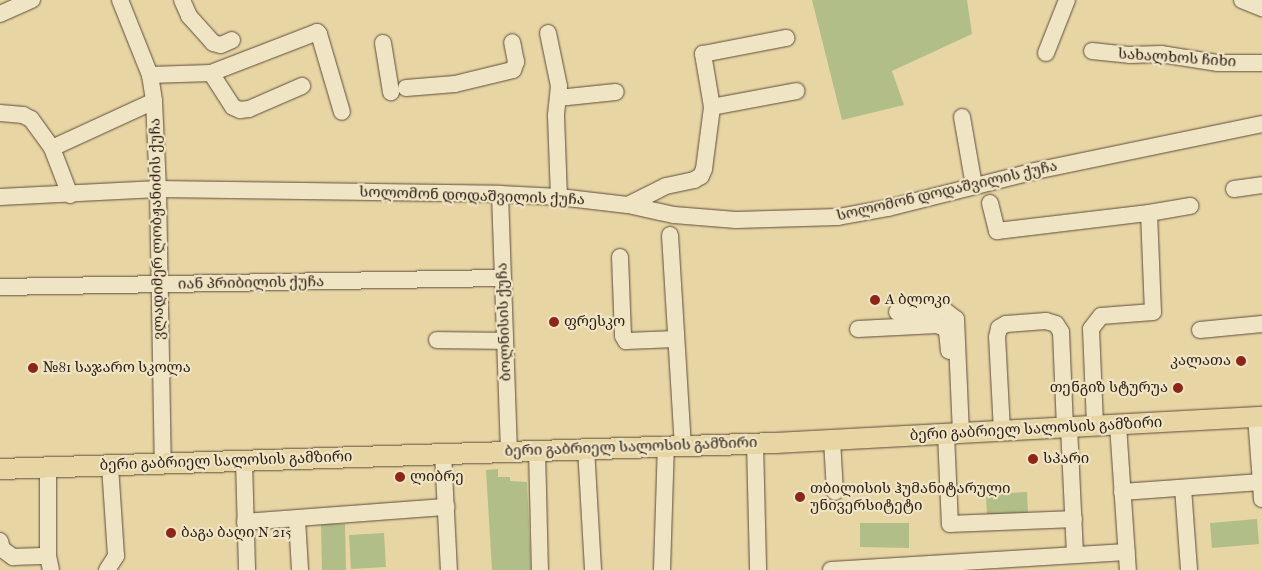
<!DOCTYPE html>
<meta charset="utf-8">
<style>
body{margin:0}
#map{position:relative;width:1262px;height:570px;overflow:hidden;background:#e7d5a4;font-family:"IM FELL French Canon","Noto Serif Georgian",serif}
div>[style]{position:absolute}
.green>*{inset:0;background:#b2be88}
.roads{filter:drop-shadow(0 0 1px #5e4d3a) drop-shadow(0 0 1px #5e4d3a)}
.minor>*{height:16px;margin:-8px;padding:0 8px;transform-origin:8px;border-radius:8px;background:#efe4c4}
.major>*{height:20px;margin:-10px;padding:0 10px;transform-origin:10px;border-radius:10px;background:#e7d5a4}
.dots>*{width:14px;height:14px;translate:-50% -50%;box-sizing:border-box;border:2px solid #efe4c4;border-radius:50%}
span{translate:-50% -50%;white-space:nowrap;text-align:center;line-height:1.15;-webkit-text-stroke:4.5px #efe4c4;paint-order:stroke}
.street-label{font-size:15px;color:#302017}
.poi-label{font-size:15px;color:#302017}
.left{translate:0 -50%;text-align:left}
.right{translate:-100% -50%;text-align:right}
</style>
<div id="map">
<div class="green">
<i style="clip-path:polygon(812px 0,967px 0,972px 34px,892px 71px,904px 105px,842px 120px)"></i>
<i style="clip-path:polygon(498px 469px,498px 477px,510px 477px,510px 481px,527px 482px,531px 570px,492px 570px,486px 470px)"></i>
<i style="clip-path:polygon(1027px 492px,1028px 514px,987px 516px,986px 494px)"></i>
<i style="clip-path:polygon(1257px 519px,1259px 544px,1212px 548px,1210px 523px)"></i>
<i style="clip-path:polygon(860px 523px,909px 523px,909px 548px,860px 547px)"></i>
<i style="clip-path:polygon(321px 524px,345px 524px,346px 570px,322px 570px)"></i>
<i style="clip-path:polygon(384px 533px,386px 567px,351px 569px,349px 535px)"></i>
</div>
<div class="roads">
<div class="minor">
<i style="left:120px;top:0;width:81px;rotate:68.2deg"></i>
<i style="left:150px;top:75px;width:26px;rotate:81deg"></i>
<i style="left:154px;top:101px;width:88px;rotate:87.4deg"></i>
<i style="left:158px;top:189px;width:275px;rotate:89deg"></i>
<i style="left:182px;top:0;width:17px;rotate:66deg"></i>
<i style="left:189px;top:16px;width:36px;rotate:48deg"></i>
<i style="left:213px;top:43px;width:8px;rotate:14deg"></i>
<i style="left:221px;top:45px;width:12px;rotate:-24deg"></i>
<i style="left:1242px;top:0;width:22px;rotate:22deg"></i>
<i style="left:0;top:14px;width:35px;rotate:-24deg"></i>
<i style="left:548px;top:33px;width:54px;rotate:78.3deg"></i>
<i style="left:559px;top:86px;width:30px;rotate:96deg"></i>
<i style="left:556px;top:116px;width:81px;rotate:87.9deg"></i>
<i style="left:383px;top:43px;width:50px;rotate:80.7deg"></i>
<i style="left:1092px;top:51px;width:37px;rotate:6deg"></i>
<i style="left:1129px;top:55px;width:32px;rotate:-2deg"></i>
<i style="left:1161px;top:54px;width:58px;rotate:9deg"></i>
<i style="left:1218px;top:63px;width:44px"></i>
<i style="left:1046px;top:53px;width:57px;rotate:-68.4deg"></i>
<i style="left:211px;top:73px;width:40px;rotate:57.1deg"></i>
<i style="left:233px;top:107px;width:8px;rotate:23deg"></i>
<i style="left:240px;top:110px;width:9px;rotate:-6deg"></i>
<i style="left:249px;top:109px;width:58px;rotate:-23.5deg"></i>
<i style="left:150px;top:75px;width:61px;rotate:-1.9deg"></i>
<i style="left:211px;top:73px;width:114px;rotate:-21.1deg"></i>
<i style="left:317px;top:32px;width:3px;rotate:45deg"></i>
<i style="left:319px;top:34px;width:81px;rotate:73.6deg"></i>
<i style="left:406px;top:88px;width:49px;rotate:-4.7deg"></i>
<i style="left:455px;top:84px;width:60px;rotate:-13.6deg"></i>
<i style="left:513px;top:70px;width:9px;rotate:-69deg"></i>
<i style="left:516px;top:62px;width:20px;rotate:-101deg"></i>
<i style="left:558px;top:98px;width:58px;rotate:-5.9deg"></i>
<i style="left:712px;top:107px;width:86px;rotate:-10.7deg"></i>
<i style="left:0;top:113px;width:23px;rotate:5deg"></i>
<i style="left:23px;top:115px;width:9px;rotate:27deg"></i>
<i style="left:31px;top:119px;width:36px;rotate:54deg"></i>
<i style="left:962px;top:117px;width:70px;rotate:80.1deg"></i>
<i style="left:1234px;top:189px;width:28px;rotate:-8deg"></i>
<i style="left:500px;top:194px;width:257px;rotate:88deg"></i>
<i style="left:70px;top:195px;width:50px;rotate:-111deg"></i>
<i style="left:52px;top:148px;width:112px;rotate:-24.7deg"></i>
<i style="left:0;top:197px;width:158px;rotate:-2.9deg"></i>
<i style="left:158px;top:189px;width:342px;rotate:0.8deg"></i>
<i style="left:500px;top:194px;width:59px;rotate:2.9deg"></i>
<i style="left:559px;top:197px;width:69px;rotate:6.6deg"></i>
<i style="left:628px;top:205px;width:47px;rotate:12.3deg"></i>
<i style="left:674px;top:215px;width:62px;rotate:4.6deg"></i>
<i style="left:736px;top:220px;width:102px;rotate:-1.7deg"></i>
<i style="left:838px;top:217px;width:51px;rotate:-10.2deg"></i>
<i style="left:888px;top:208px;width:152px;rotate:-14.1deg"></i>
<i style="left:1035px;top:171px;width:232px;rotate:-11.7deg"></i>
<i style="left:990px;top:203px;width:29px;rotate:76deg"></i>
<i style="left:997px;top:231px;width:153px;rotate:-6.8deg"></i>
<i style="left:1149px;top:213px;width:99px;rotate:87.7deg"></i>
<i style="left:1153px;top:312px;width:52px;rotate:175.6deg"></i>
<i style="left:1101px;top:316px;width:16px;rotate:128deg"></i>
<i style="left:1091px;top:329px;width:97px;rotate:87.6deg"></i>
<i style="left:628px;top:205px;width:42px;rotate:-26.6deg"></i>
<i style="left:666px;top:186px;width:29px;rotate:-12deg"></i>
<i style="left:694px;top:180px;width:8px;rotate:-30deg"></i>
<i style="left:701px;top:176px;width:8px;rotate:-67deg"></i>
<i style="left:704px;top:169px;width:63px;rotate:-82.6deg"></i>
<i style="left:712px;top:107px;width:54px;rotate:-99.6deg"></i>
<i style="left:703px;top:54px;width:85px;rotate:-10.9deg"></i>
<i style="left:1149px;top:213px;width:42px;rotate:-9.7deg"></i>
<i style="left:670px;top:235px;width:211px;rotate:86.5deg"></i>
<i style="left:620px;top:257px;width:79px;rotate:87.8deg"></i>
<i style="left:623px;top:336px;width:6px;rotate:59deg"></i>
<i style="left:626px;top:341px;width:50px;rotate:-2.3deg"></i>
<i style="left:0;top:287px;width:503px;rotate:-1.03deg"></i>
<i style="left:897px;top:312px;width:47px;rotate:-2.4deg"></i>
<i style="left:944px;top:310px;width:15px;rotate:37deg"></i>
<i style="left:956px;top:319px;width:114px;rotate:87.5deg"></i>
<i style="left:858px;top:329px;width:79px;rotate:-2.9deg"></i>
<i style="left:937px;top:325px;width:9px;rotate:21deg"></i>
<i style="left:945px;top:328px;width:4px;rotate:63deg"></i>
<i style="left:947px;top:332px;width:19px;rotate:84deg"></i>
<i style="left:1200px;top:330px;width:62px;rotate:-5.5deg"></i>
<i style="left:437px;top:340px;width:68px;rotate:0.8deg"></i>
<i style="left:1256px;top:417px;width:65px;rotate:85.6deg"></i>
<i style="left:1118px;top:425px;width:145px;rotate:86.1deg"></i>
<i style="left:1069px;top:427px;width:128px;rotate:87.3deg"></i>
<i style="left:1002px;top:431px;width:94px;rotate:-93deg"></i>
<i style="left:997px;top:337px;width:9px;rotate:-77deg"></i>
<i style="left:999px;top:328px;width:8px;rotate:-30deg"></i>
<i style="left:1006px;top:324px;width:40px;rotate:-4.3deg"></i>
<i style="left:1046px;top:321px;width:10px;rotate:17deg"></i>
<i style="left:1056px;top:324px;width:9px;rotate:58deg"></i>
<i style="left:1061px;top:332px;width:96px;rotate:87.6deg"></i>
<i style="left:946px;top:434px;width:90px;rotate:87.5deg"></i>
<i style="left:950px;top:524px;width:124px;rotate:-2.3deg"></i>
<i style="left:832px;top:440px;width:52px;rotate:86.7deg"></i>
<i style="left:755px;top:443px;width:127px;rotate:88.6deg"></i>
<i style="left:586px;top:448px;width:122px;rotate:86.7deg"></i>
<i style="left:537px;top:450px;width:120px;rotate:88.6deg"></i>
<i style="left:443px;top:453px;width:117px;rotate:87.1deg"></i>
<i style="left:244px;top:461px;width:109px;rotate:88.4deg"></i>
<i style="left:48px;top:468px;width:88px;rotate:90deg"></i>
<i style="left:1183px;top:488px;width:82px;rotate:85.8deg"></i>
<i style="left:1122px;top:492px;width:139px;rotate:-4.1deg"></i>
<i style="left:1261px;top:482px;width:17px;rotate:87deg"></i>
<i style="left:297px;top:519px;width:51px;rotate:86.6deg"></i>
<i style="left:245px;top:522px;width:202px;rotate:-4.3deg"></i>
<i style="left:0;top:541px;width:8px;rotate:76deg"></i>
<i style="left:2px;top:549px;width:14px;rotate:36deg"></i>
<i style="left:13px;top:557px;width:35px;rotate:-2deg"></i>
<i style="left:48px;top:556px;width:14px;rotate:78deg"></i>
<i style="left:107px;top:570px;width:17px;rotate:-57deg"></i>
<i style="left:116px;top:556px;width:91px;rotate:-93.8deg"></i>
<i style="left:662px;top:570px;width:124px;rotate:-88.2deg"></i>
<i style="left:831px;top:570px;width:296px;rotate:-3.5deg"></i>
</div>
<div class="major">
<i style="left:0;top:469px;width:776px;rotate:-1.92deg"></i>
<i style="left:776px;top:443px;width:487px;rotate:-3.1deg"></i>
</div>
</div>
<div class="dots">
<i style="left:875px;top:300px;background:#8f2418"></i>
<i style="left:554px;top:322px;background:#8f2418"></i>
<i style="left:1241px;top:361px;background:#8f2418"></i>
<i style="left:33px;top:368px;background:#8f2418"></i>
<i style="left:1178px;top:388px;background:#8f2418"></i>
<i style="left:1033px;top:459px;background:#8f2418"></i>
<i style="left:400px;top:477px;background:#8f2418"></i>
<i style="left:800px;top:497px;background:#8f2418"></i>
<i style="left:171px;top:533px;background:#8f2418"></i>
</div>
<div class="street-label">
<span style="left:1177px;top:58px;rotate:4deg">სახალხოს ჩიხი</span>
<span style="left:947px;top:191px;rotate:-13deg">სოლომონ დოდაშვილის ქუჩა</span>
<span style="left:472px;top:196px;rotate:2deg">სოლომონ დოდაშვილის ქუჩა</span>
<span style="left:157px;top:229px;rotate:-91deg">ვლადიმერ ლობჟანიძის ქუჩა</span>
<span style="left:251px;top:283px;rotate:-1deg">იან პრიბილის ქუჩა</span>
<span style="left:504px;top:322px;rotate:-92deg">ბოლნისის ქუჩა</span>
<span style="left:1036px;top:429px;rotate:-3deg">ბერი გაბრიელ სალოსის გამზირი</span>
<span style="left:631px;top:447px;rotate:-2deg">ბერი გაბრიელ სალოსის გამზირი</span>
<span style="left:226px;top:461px;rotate:-2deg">ბერი გაბრიელ სალოსის გამზირი</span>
</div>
<div class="poi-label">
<span class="left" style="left:885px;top:300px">A ბლოკი</span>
<span class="left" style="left:564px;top:322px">ფრესკო</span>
<span class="right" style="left:1231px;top:361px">კალათა</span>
<span class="left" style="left:43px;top:368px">№81 საჯარო სკოლა</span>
<span class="right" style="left:1168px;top:388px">თენგიზ სტურუა</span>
<span class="left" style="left:1043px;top:459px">სპარი</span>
<span class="left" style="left:410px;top:477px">ლიბრე</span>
<span class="left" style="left:810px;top:497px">თბილისის ჰუმანიტარული<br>უნივერსიტეტი</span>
<span class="left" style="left:181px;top:533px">ბაგა ბაღი N 215</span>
</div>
</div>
